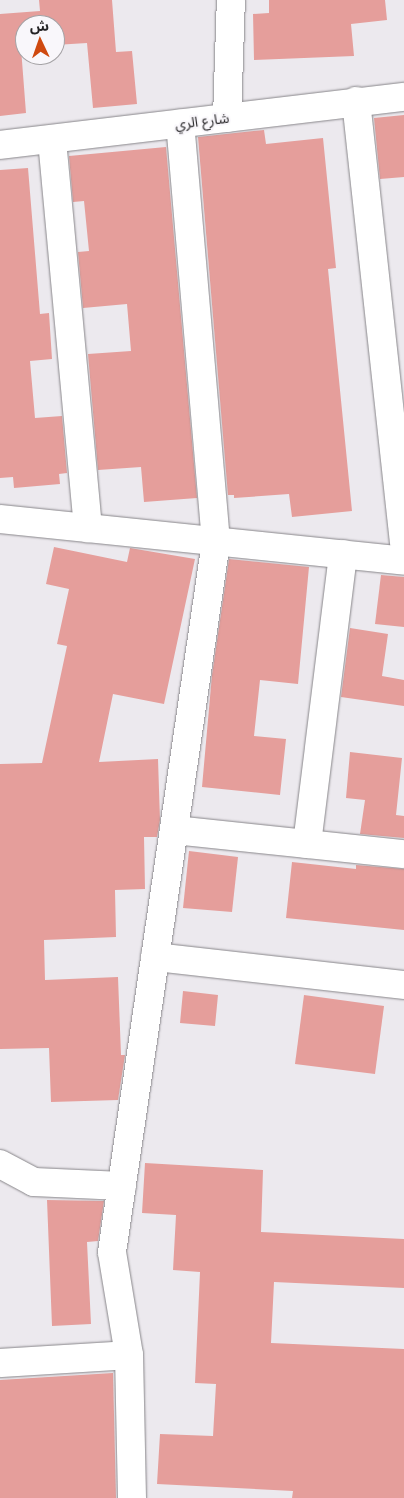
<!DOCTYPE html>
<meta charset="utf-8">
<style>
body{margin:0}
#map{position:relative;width:404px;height:1498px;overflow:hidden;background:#ece9ee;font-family:Inter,"Noto Sans Arabic",sans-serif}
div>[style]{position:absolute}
.building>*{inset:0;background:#e59e9b}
.roads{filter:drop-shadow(0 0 1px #88868a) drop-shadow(0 0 1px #88868a)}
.minor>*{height:28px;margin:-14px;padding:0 14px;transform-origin:14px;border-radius:14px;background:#fff}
span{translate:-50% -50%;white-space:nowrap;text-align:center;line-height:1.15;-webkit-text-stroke:4px #f9f7fb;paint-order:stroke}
.street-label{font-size:14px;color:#242325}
.north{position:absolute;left:15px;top:15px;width:50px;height:50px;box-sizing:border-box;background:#f9f7fb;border:1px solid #a4a2a5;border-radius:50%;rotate:357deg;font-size:14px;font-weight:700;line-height:20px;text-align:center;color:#242325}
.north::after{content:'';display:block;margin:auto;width:18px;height:22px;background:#cf490f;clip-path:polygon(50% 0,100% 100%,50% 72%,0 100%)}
</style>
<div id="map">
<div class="building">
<i style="clip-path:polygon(39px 0,112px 0,116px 52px,132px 51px,137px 104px,93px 108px,87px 43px,55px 45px,55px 25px,25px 25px,25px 48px,21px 48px,26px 113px,0 116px,0 14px,40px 11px)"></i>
<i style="clip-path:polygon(269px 0,385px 0,387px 20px,351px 24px,354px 56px,254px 60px,253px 14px,269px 13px)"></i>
<i style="clip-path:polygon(404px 115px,404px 177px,380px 179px,374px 118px)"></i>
<i style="clip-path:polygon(264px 130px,266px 144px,323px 138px,336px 268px,328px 269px,352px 511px,292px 517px,289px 494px,234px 498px,234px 495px,228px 495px,198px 137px)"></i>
<i style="clip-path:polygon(166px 147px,197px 498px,144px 502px,141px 467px,98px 470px,88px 354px,131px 351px,127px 304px,83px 308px,78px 252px,89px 251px,84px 201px,73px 202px,69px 156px)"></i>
<i style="clip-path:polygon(28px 168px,40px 314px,49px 313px,52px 359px,30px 361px,35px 418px,62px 416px,67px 473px,59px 474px,60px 484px,14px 488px,13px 477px,0 478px,0 170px)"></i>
<i style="clip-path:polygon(54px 547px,127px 562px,130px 548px,195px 559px,164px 704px,113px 694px,99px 762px,158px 759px,160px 820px,157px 837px,144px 837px,145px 889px,115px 890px,116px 937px,44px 940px,45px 980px,118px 977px,121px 1055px,125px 1055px,118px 1100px,51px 1102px,49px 1048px,0 1049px,0 764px,42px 763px,67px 646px,57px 644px,69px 589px,46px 584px)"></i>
<i style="clip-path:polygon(229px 559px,309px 567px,298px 684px,260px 680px,254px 736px,286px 739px,280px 795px,202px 787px,212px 675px)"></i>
<i style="clip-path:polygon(381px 575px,404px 577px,404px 627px,375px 624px)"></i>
<i style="clip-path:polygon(350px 628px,388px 634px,382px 676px,404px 680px,404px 706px,341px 697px)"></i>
<i style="clip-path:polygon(350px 752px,402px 758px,396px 815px,404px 816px,404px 838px,360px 834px,365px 800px,346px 798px)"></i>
<i style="clip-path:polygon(189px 851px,238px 857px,232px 912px,183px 908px)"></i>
<i style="clip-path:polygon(292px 862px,356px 869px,356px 865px,404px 869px,404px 930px,286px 918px)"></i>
<i style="clip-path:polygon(183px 991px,218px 995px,215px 1026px,180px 1023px)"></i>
<i style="clip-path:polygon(304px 995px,384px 1006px,375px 1074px,295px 1064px)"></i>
<i style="clip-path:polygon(145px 1163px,263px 1170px,261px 1232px,404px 1239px,404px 1288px,274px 1282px,271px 1343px,404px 1349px,404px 1498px,292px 1498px,293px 1491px,157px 1484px,160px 1434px,213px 1436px,216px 1384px,195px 1383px,200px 1272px,173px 1270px,176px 1215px,142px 1213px)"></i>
<i style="clip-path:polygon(47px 1200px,104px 1201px,98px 1241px,87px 1242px,91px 1324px,52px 1326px)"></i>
<i style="clip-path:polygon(113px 1373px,116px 1498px,0 1498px,0 1380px)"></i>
</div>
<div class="roads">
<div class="minor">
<i style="left:356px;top:101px;width:444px;rotate:83.8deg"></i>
<i style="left:227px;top:118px;width:118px;rotate:-88.1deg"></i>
<i style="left:52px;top:140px;width:390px;rotate:84.7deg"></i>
<i style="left:0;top:145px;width:407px;rotate:-6.8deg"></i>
<i style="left:0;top:519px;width:406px;rotate:5.9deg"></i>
<i style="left:174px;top:830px;width:231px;rotate:6deg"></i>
<i style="left:307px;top:844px;width:292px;rotate:-82.9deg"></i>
<i style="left:155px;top:957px;width:251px;rotate:6.4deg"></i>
<i style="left:0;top:1164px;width:38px;rotate:28deg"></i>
<i style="left:34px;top:1182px;width:88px;rotate:2.6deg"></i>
<i style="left:0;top:1363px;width:129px;rotate:-3.5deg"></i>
<i style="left:132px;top:1498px;width:143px;rotate:-91.2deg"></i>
<i style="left:129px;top:1355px;width:104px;rotate:-99.4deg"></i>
<i style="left:112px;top:1252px;width:718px;rotate:-81.67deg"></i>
<i style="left:216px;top:542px;width:420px;rotate:-94.9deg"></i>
</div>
</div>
<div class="street-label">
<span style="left:202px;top:121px;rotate:-7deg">شارع الري</span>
</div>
<div class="north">ش</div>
</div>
